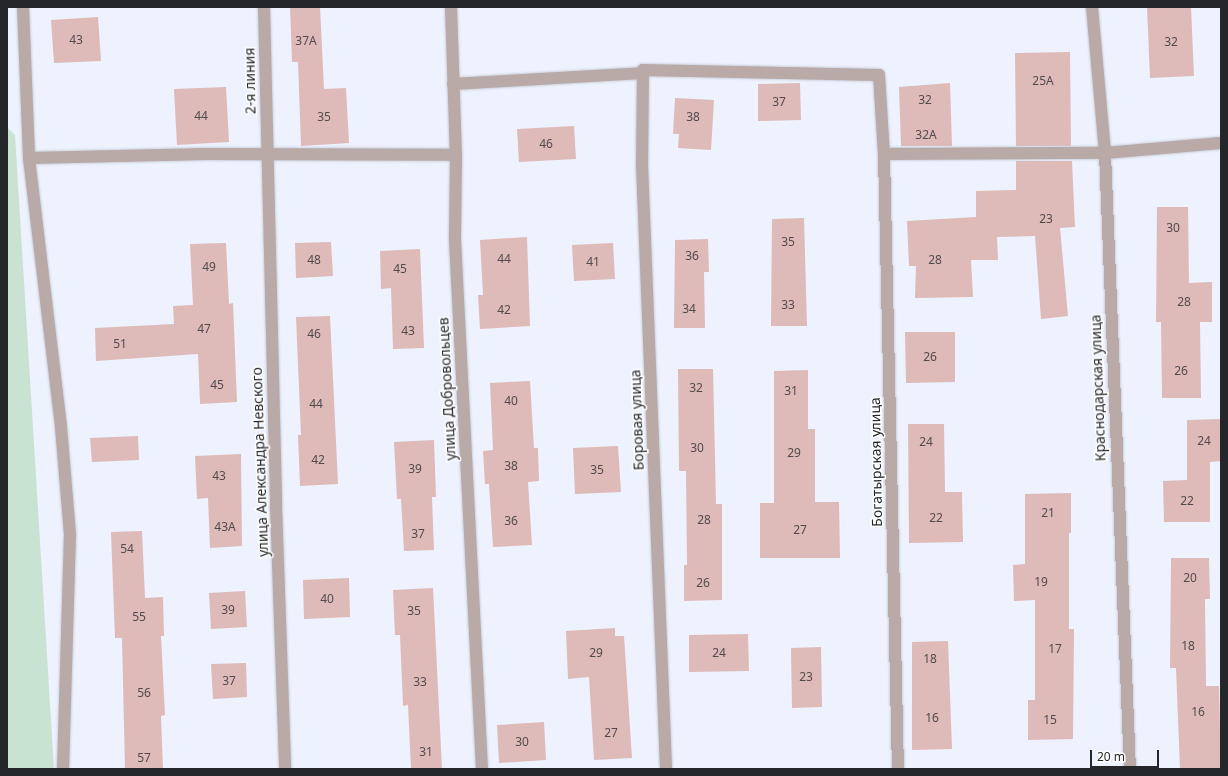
<!DOCTYPE html>
<meta charset="utf-8">
<style>
body{margin:0}
#map{position:relative;width:1228px;height:776px;overflow:hidden;background:#edf2fe;font-family:"Noto Sans",sans-serif}
div>[style]{position:absolute}
.green>*{inset:0;background:#c9e3d2}
.building>*{inset:0;background:#debab9}
.roads{filter:drop-shadow(0 0 1px #c9cdd8) drop-shadow(0 0 1px #c9cdd8)}
.street>*{height:12px;margin:-6px;padding:0 6px;transform-origin:6px;border-radius:6px;background:#b9a9a7}
span{translate:-50% -50%;white-space:nowrap;text-align:center;line-height:1.15;-webkit-text-stroke:3px #fff;paint-order:stroke}
.number-label{font-size:12px;color:#524b4e}
.number-label span{-webkit-text-stroke-width:0}
.street-label{font-size:14px;color:#24262a}
.frame{position:absolute;inset:0;border:8px solid #24262a;pointer-events:none}
.scale{position:absolute;left:1090px;top:750px;width:69px;height:18px;box-sizing:border-box;border:2px solid #24262a;border-top:0;padding-left:5px;font-size:12px;line-height:14px;white-space:nowrap;color:#24262a;-webkit-text-stroke:3px #fff;paint-order:stroke}
</style>
<div id="map">
<div class="green">
<i style="clip-path:polygon(7px 127px,15px 135px,54px 769px,7px 769px)"></i>
</div>
<div class="building">
<i style="clip-path:polygon(290px 7px,320px 7px,324px 89px,346px 88px,349px 143px,301px 146px,298px 62px,292px 62px)"></i>
<i style="clip-path:polygon(1147px 7px,1191px 7px,1194px 76px,1150px 78px)"></i>
<i style="clip-path:polygon(98px 17px,101px 61px,54px 63px,51px 20px)"></i>
<i style="clip-path:polygon(1070px 52px,1071px 146px,1016px 146px,1015px 53px)"></i>
<i style="clip-path:polygon(800px 83px,801px 120px,758px 121px,758px 84px)"></i>
<i style="clip-path:polygon(950px 83px,952px 146px,901px 146px,899px 87px)"></i>
<i style="clip-path:polygon(226px 87px,229px 142px,177px 145px,174px 89px)"></i>
<i style="clip-path:polygon(675px 98px,714px 100px,711px 150px,678px 148px,679px 134px,673px 134px)"></i>
<i style="clip-path:polygon(574px 126px,576px 159px,519px 162px,517px 129px)"></i>
<i style="clip-path:polygon(1016px 161px,1072px 161px,1075px 227px,1060px 228px,1068px 316px,1041px 319px,1035px 236px,997px 237px,998px 260px,971px 260px,973px 297px,915px 298px,916px 266px,909px 266px,907px 221px,976px 217px,976px 191px,1016px 190px)"></i>
<i style="clip-path:polygon(1157px 207px,1188px 207px,1189px 283px,1212px 282px,1212px 322px,1200px 322px,1201px 398px,1162px 398px,1161px 322px,1156px 322px)"></i>
<i style="clip-path:polygon(804px 218px,807px 326px,771px 326px,772px 219px)"></i>
<i style="clip-path:polygon(527px 237px,530px 326px,480px 329px,478px 295px,483px 295px,480px 240px)"></i>
<i style="clip-path:polygon(708px 239px,709px 272px,704px 272px,705px 328px,674px 328px,675px 240px)"></i>
<i style="clip-path:polygon(331px 242px,333px 276px,296px 278px,295px 243px)"></i>
<i style="clip-path:polygon(226px 243px,229px 304px,233px 303px,237px 402px,200px 404px,198px 354px,96px 361px,95px 328px,174px 324px,173px 306px,193px 305px,190px 244px)"></i>
<i style="clip-path:polygon(613px 243px,615px 279px,574px 281px,572px 245px)"></i>
<i style="clip-path:polygon(420px 249px,424px 348px,393px 349px,391px 288px,381px 289px,380px 251px)"></i>
<i style="clip-path:polygon(330px 316px,338px 484px,300px 486px,298px 435px,301px 435px,296px 317px)"></i>
<i style="clip-path:polygon(905px 332px,955px 332px,955px 382px,906px 383px)"></i>
<i style="clip-path:polygon(678px 369px,713px 369px,716px 504px,722px 504px,722px 600px,684px 601px,684px 565px,687px 565px,686px 471px,679px 471px)"></i>
<i style="clip-path:polygon(808px 370px,808px 429px,815px 429px,815px 502px,839px 502px,840px 558px,760px 558px,760px 503px,774px 503px,774px 371px)"></i>
<i style="clip-path:polygon(530px 381px,534px 448px,538px 448px,539px 481px,528px 482px,532px 545px,493px 547px,489px 484px,485px 484px,483px 451px,493px 450px,490px 383px)"></i>
<i style="clip-path:polygon(1221px 419px,1221px 461px,1210px 462px,1210px 522px,1164px 522px,1163px 481px,1187px 480px,1187px 420px)"></i>
<i style="clip-path:polygon(908px 424px,944px 424px,945px 492px,962px 492px,963px 542px,909px 543px)"></i>
<i style="clip-path:polygon(138px 436px,139px 460px,92px 462px,90px 438px)"></i>
<i style="clip-path:polygon(434px 440px,436px 497px,432px 497px,434px 550px,404px 551px,401px 499px,397px 499px,394px 442px)"></i>
<i style="clip-path:polygon(618px 446px,621px 492px,575px 494px,573px 448px)"></i>
<i style="clip-path:polygon(241px 454px,242px 546px,210px 548px,208px 498px,197px 499px,195px 456px)"></i>
<i style="clip-path:polygon(1071px 493px,1071px 533px,1069px 533px,1069px 629px,1074px 629px,1073px 739px,1028px 740px,1028px 700px,1035px 700px,1035px 600px,1014px 601px,1013px 565px,1025px 564px,1025px 494px)"></i>
<i style="clip-path:polygon(142px 531px,145px 598px,163px 597px,164px 636px,161px 636px,165px 715px,161px 716px,163px 769px,125px 769px,122px 638px,115px 638px,111px 532px)"></i>
<i style="clip-path:polygon(1171px 558px,1209px 558px,1210px 599px,1205px 599px,1206px 686px,1219px 686px,1221px 769px,1180px 769px,1176px 668px,1170px 668px)"></i>
<i style="clip-path:polygon(349px 578px,350px 617px,304px 619px,303px 580px)"></i>
<i style="clip-path:polygon(433px 588px,442px 769px,411px 769px,408px 705px,403px 706px,400px 635px,395px 635px,393px 590px)"></i>
<i style="clip-path:polygon(245px 591px,247px 627px,211px 629px,209px 593px)"></i>
<i style="clip-path:polygon(615px 628px,615px 636px,624px 636px,632px 758px,594px 760px,589px 677px,568px 679px,566px 631px)"></i>
<i style="clip-path:polygon(748px 634px,749px 671px,689px 672px,689px 635px)"></i>
<i style="clip-path:polygon(948px 641px,952px 749px,912px 750px,912px 642px)"></i>
<i style="clip-path:polygon(821px 647px,822px 707px,792px 708px,791px 648px)"></i>
<i style="clip-path:polygon(246px 663px,247px 697px,213px 699px,211px 664px)"></i>
<i style="clip-path:polygon(544px 722px,546px 760px,499px 763px,497px 725px)"></i>
</div>
<div class="roads">
<div class="street">
<i style="left:23px;top:7px;width:151px;rotate:87.7deg"></i>
<i style="left:29px;top:158px;width:271px;rotate:83.2deg"></i>
<i style="left:61px;top:427px;width:107px;rotate:85.2deg"></i>
<i style="left:70px;top:534px;width:235px;rotate:91.7deg"></i>
<i style="left:264px;top:7px;width:499px;rotate:88.6deg"></i>
<i style="left:276px;top:506px;width:263px;rotate:88deg"></i>
<i style="left:451px;top:7px;width:148px;rotate:88.1deg"></i>
<i style="left:456px;top:155px;width:85px;rotate:90.7deg"></i>
<i style="left:455px;top:240px;width:530px;rotate:87.08deg"></i>
<i style="left:1092px;top:7px;width:147px;rotate:84.9deg"></i>
<i style="left:1105px;top:153px;width:617px;rotate:87.68deg"></i>
<i style="left:643px;top:70px;width:95px;rotate:90.6deg"></i>
<i style="left:642px;top:165px;width:604px;rotate:87.72deg"></i>
<i style="left:453px;top:84px;width:189px;rotate:-3.3deg"></i>
<i style="left:642px;top:73px;width:3px;rotate:-72deg"></i>
<i style="left:643px;top:70px;width:236px;rotate:1.2deg"></i>
<i style="left:879px;top:75px;width:79px;rotate:86.4deg"></i>
<i style="left:884px;top:154px;width:221px;rotate:-0.3deg"></i>
<i style="left:1105px;top:153px;width:116px;rotate:-4.9deg"></i>
<i style="left:884px;top:154px;width:615px;rotate:88.7deg"></i>
<i style="left:29px;top:158px;width:177px;rotate:-1.3deg"></i>
<i style="left:206px;top:154px;width:250px;rotate:0.2deg"></i>
</div>
</div>
<div class="number-label">
<span style="left:76px;top:40px">43</span>
<span style="left:306px;top:41px">37А</span>
<span style="left:1171px;top:42px">32</span>
<span style="left:1043px;top:81px">25А</span>
<span style="left:925px;top:100px">32</span>
<span style="left:779px;top:102px">37</span>
<span style="left:201px;top:116px">44</span>
<span style="left:324px;top:117px">35</span>
<span style="left:693px;top:117px">38</span>
<span style="left:926px;top:135px">32А</span>
<span style="left:546px;top:144px">46</span>
<span style="left:1046px;top:219px">23</span>
<span style="left:1173px;top:228px">30</span>
<span style="left:788px;top:242px">35</span>
<span style="left:692px;top:256px">36</span>
<span style="left:504px;top:259px">44</span>
<span style="left:314px;top:260px">48</span>
<span style="left:935px;top:260px">28</span>
<span style="left:593px;top:262px">41</span>
<span style="left:209px;top:267px">49</span>
<span style="left:400px;top:269px">45</span>
<span style="left:1184px;top:302px">28</span>
<span style="left:788px;top:305px">33</span>
<span style="left:689px;top:309px">34</span>
<span style="left:504px;top:310px">42</span>
<span style="left:204px;top:329px">47</span>
<span style="left:408px;top:331px">43</span>
<span style="left:314px;top:334px">46</span>
<span style="left:120px;top:344px">51</span>
<span style="left:930px;top:357px">26</span>
<span style="left:1181px;top:371px">26</span>
<span style="left:217px;top:385px">45</span>
<span style="left:696px;top:388px">32</span>
<span style="left:791px;top:391px">31</span>
<span style="left:511px;top:401px">40</span>
<span style="left:316px;top:404px">44</span>
<span style="left:1204px;top:441px">24</span>
<span style="left:926px;top:442px">24</span>
<span style="left:697px;top:448px">30</span>
<span style="left:794px;top:453px">29</span>
<span style="left:318px;top:460px">42</span>
<span style="left:511px;top:466px">38</span>
<span style="left:415px;top:469px">39</span>
<span style="left:597px;top:470px">35</span>
<span style="left:219px;top:476px">43</span>
<span style="left:1187px;top:501px">22</span>
<span style="left:1048px;top:513px">21</span>
<span style="left:936px;top:518px">22</span>
<span style="left:704px;top:520px">28</span>
<span style="left:511px;top:521px">36</span>
<span style="left:225px;top:527px">43А</span>
<span style="left:800px;top:530px">27</span>
<span style="left:418px;top:534px">37</span>
<span style="left:127px;top:549px">54</span>
<span style="left:1190px;top:578px">20</span>
<span style="left:1041px;top:582px">19</span>
<span style="left:703px;top:583px">26</span>
<span style="left:327px;top:599px">40</span>
<span style="left:228px;top:610px">39</span>
<span style="left:414px;top:611px">35</span>
<span style="left:139px;top:617px">55</span>
<span style="left:1188px;top:646px">18</span>
<span style="left:1055px;top:649px">17</span>
<span style="left:596px;top:653px">29</span>
<span style="left:719px;top:653px">24</span>
<span style="left:930px;top:659px">18</span>
<span style="left:806px;top:677px">23</span>
<span style="left:229px;top:681px">37</span>
<span style="left:420px;top:682px">33</span>
<span style="left:144px;top:693px">56</span>
<span style="left:1198px;top:712px">16</span>
<span style="left:932px;top:718px">16</span>
<span style="left:1050px;top:720px">15</span>
<span style="left:611px;top:733px">27</span>
<span style="left:522px;top:742px">30</span>
<span style="left:426px;top:752px">31</span>
<span style="left:144px;top:758px">57</span>
</div>
<div class="street-label">
<span style="left:250px;top:81px;rotate:-91deg">2-я линия</span>
<span style="left:1098px;top:388px;rotate:-92deg">Краснодарская улица</span>
<span style="left:447px;top:389px;rotate:-93deg">улица Добровольцев</span>
<span style="left:637px;top:420px;rotate:-92deg">Боровая улица</span>
<span style="left:260px;top:462px;rotate:-92deg">улица Александра Невского</span>
<span style="left:876px;top:462px;rotate:-91deg">Богатырская улица</span>
</div>
<div class="frame"></div>
<div class="scale">20 m</div>
</div>
